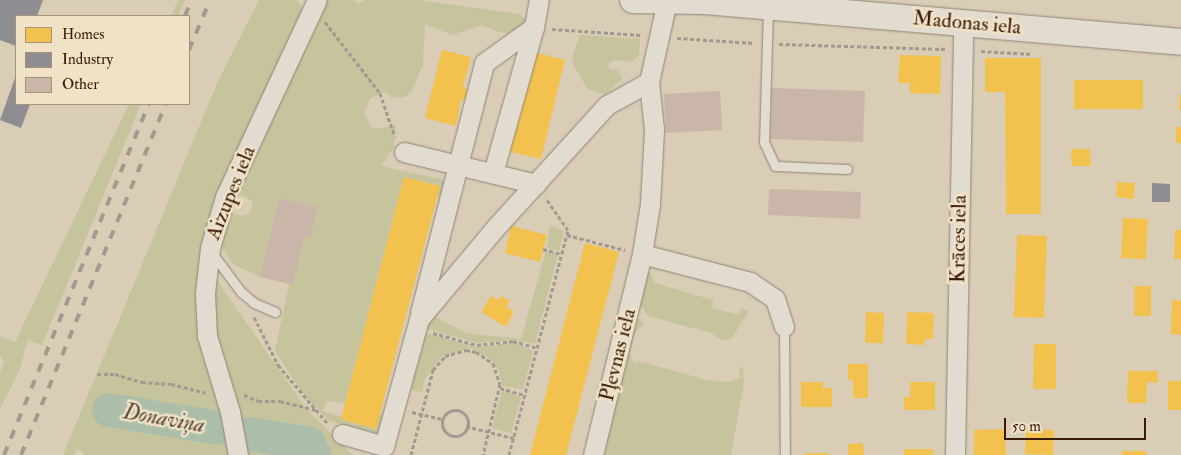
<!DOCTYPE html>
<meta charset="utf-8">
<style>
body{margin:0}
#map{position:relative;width:1181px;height:455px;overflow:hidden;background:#d9cdb6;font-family:"IM FELL Double Pica",serif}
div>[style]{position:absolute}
.green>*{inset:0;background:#c5c49d}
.homes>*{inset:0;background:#f2c14e}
.industry>*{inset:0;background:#8d8d92}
.river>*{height:34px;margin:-17px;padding:0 17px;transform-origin:17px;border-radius:17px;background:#acbea9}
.building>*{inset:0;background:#c9b6a8}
.path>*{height:3px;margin-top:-1.5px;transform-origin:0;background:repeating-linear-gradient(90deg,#a29a90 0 4px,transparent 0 6.5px)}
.path>.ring{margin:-1.5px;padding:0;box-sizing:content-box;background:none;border:3px solid #a29a90;border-radius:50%}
.roads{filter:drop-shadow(0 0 1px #908576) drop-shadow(0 0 1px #908576)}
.lane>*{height:9px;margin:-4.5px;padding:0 4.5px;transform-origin:4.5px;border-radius:4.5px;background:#e1dbd0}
.street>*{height:19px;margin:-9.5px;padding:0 9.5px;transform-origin:9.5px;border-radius:9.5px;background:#e1dbd0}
.secondary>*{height:26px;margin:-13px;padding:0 13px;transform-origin:13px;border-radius:13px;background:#e1dbd0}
.rail>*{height:4px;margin-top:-2px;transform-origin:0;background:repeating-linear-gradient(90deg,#a29a90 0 9px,transparent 0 18px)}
span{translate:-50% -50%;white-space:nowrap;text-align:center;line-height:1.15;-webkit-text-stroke:5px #f0e2c6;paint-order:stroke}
.street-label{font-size:21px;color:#3a1908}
.water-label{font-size:22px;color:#564936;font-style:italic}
.legend{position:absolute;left:15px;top:15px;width:175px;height:90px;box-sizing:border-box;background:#f0e2c6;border:1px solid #a7927a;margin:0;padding:6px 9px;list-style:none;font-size:15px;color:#3a1908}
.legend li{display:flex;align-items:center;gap:10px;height:25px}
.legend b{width:25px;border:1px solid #a7927a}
.scale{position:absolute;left:1004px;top:418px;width:142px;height:22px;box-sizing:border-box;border:2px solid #3a1908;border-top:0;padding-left:6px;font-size:15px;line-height:18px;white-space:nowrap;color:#3a1908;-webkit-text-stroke:4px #f0e2c6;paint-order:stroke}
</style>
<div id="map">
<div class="green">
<i style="clip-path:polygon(178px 0,185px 0,178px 16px,171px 16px)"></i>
<i style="clip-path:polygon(259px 0,296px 0,304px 9px,208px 219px,201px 261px,233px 455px,83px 455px,83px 452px,77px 449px,74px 455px,63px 455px,218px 81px)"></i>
<i style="clip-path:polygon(321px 0,354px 0,358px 4px,366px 0,418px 0,519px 14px,525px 19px,524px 27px,517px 34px,499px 32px,482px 25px,452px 35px,425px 24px,423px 64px,412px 91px,404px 98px,392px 97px,384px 92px,370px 99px,364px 114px,373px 129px,396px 125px,394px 147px,381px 166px,449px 181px,444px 199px,437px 197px,439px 186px,404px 177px,345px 403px,326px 401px,323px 411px,376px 429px,380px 414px,387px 416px,378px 433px,329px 421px,301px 391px,275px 351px,289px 284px,293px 284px,305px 236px,311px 237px,318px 207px,279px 198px,260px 277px,233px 264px,221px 246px,219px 233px,229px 212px,243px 216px,250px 213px,253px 202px,237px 192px)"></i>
<i style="clip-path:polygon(580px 35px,640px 39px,639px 55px,631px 62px,615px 60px,608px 64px,609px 69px,617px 70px,623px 78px,605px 95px,587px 88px,574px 66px,572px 57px)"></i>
<i style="clip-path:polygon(129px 104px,141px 104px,62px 297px,42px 345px,28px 340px,19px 372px,0 409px,0 372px,4px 362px,0 355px,0 336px,15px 342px)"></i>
<i style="clip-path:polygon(550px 225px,564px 231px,559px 251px,547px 248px)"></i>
<i style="clip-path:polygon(546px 251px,558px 254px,535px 344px,515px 340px,478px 343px,427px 329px,432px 315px,466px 333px,521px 339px)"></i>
<i style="clip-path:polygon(650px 273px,655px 283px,713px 300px,712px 308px,739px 315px,741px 308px,749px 311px,731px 339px,721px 340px,711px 333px,648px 316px,640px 304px,647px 274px)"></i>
<i style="clip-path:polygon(214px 276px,307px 410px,353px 455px,242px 455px,215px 339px)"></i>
<i style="clip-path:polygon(641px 319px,644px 325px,635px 332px,630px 354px,634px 363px,642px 362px,707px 380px,728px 382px,740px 378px,739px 369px,743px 366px,744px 383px,731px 455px,599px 455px,634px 320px)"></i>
<i style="clip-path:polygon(426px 333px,477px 347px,514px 343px,529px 349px,533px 352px,523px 389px,502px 386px,499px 370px,491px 359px,469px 348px,442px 356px,425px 379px,422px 392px,411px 390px)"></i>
<i style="clip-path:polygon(502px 390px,521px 397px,511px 433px,492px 428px)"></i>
</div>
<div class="homes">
<i style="clip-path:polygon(442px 50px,471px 57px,463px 88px,471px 90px,468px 101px,461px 100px,456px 126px,425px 118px)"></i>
<i style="clip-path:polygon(534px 52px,565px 60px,541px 159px,510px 152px)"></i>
<i style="clip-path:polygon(900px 55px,941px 56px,940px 94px,910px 93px,910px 83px,898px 83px)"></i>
<i style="clip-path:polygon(985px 58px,1041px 58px,1041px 214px,1006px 214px,1005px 92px,985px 92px)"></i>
<i style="clip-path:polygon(1074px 80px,1143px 80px,1143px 109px,1074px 109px)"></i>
<i style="clip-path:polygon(1180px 95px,1181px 95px,1181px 110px,1179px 110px)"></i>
<i style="clip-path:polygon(1176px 127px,1181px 127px,1181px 143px,1176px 143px)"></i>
<i style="clip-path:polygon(1071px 149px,1090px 149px,1091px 166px,1072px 166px)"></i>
<i style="clip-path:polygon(404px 177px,440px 186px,376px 429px,341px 419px)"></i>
<i style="clip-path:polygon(1117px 182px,1135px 183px,1134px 199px,1116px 197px)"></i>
<i style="clip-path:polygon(1123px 218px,1148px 219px,1146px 259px,1121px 258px)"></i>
<i style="clip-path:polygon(511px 226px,547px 235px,540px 262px,505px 253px)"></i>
<i style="clip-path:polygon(1175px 230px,1181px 230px,1181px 259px,1174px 259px)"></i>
<i style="clip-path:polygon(1017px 235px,1047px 236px,1044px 318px,1014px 317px)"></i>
<i style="clip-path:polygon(585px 243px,619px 252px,566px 455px,530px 455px)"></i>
<i style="clip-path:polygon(1134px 286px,1151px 286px,1151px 316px,1134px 316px)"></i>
<i style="clip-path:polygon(491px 296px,498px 300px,501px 296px,510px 301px,506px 307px,514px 311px,506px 327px,481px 312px)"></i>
<i style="clip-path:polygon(1172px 300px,1181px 301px,1181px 335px,1171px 334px)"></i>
<i style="clip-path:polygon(866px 312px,884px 313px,883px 343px,865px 343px)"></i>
<i style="clip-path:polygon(907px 312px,934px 313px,933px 339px,925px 339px,924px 345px,906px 344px)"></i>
<i style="clip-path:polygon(1034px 344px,1056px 344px,1056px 389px,1033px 389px)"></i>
<i style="clip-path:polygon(848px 364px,868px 364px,868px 398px,853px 398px,853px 380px,848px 380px)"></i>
<i style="clip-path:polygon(1128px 371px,1158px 371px,1158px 383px,1147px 382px,1146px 403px,1127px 403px)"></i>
<i style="clip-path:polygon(1168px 381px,1181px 381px,1181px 410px,1168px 410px)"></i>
<i style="clip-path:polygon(801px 382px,823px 382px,823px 388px,832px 388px,832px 407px,801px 407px)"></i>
<i style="clip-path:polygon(910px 382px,935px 382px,935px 410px,904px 410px,904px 397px,910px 397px)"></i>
<i style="clip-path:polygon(1005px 429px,1006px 455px,974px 455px,974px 430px)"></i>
<i style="clip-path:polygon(1026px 429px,1054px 430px,1053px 455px,1025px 454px)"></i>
<i style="clip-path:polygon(863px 443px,864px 455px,848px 455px,848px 444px)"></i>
<i style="clip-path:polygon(904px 449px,933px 449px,933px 455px,904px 455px)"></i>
<i style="clip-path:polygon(1122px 451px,1146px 451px,1146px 455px,1122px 455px)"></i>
<i style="clip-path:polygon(805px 453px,829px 453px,829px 455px,805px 455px)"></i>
</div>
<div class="industry">
<i style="clip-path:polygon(0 0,43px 0,37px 16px,16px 16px,16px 46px,0 40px)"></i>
<i style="clip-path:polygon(16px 75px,16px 104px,30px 104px,21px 128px,0 120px)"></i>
<i style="clip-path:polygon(1152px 183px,1170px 184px,1170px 202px,1152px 202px)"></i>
</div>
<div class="river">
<i style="left:109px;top:410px;width:110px;rotate:9.4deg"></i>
<i style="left:251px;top:434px;width:59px;rotate:9.8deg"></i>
<i style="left:309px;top:444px;width:12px;rotate:66deg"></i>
</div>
<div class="building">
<i style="clip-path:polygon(772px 88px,865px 91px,863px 142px,771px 139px)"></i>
<i style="clip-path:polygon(720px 91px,722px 130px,666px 133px,664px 94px)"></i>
<i style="clip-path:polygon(769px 189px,861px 192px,860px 219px,768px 215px)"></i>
<i style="clip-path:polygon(279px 198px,318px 207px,311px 237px,305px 236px,293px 285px,260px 277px)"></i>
</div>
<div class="path">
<i style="left:325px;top:22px;width:90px;rotate:52.2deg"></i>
<i style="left:380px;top:93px;width:46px;rotate:71.2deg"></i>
<i style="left:552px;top:29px;width:89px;rotate:3.9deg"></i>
<i style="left:677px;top:38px;width:78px;rotate:3.7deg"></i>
<i style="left:779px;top:44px;width:166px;rotate:1.7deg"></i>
<i style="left:981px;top:51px;width:52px;rotate:3.3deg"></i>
<i style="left:567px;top:235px;width:60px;rotate:14.5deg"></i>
<i style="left:543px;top:249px;width:20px;rotate:15deg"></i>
<i style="left:254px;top:317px;width:54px;rotate:63.4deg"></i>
<i style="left:278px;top:365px;width:77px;rotate:49.7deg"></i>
<i style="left:433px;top:333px;width:46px;rotate:15.3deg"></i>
<i style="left:477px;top:345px;width:36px;rotate:-6deg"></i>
<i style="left:513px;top:341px;width:25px;rotate:16deg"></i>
<i style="left:97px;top:374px;width:18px"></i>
<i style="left:115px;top:374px;width:28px;rotate:17deg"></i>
<i style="left:142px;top:382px;width:29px;rotate:4deg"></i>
<i style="left:171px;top:384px;width:36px;rotate:14deg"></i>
<i style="left:500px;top:388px;width:26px;rotate:16deg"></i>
<i style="left:244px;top:395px;width:15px;rotate:23deg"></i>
<i style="left:258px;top:401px;width:22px"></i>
<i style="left:280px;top:401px;width:37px;rotate:14deg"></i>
<i class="ring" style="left:442px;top:410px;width:23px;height:23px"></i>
<i style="left:412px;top:412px;width:32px;rotate:13deg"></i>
<i style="left:466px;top:426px;width:49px;rotate:14.3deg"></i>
<i style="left:411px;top:455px;width:88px;rotate:-75.5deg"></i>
<i style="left:433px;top:370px;width:18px;rotate:-49deg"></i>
<i style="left:445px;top:356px;width:22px;rotate:-16deg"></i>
<i style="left:466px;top:350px;width:10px;rotate:11deg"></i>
<i style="left:476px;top:352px;width:20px;rotate:33deg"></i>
<i style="left:493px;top:363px;width:22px;rotate:72deg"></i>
<i style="left:500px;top:384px;width:73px;rotate:103.5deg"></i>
<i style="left:509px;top:455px;width:233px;rotate:-75.3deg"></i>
<i style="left:568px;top:230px;width:39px;rotate:-125deg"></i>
</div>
<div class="roads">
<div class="lane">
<i style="left:768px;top:9px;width:133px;rotate:91.7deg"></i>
<i style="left:764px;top:142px;width:26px;rotate:65deg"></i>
<i style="left:775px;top:166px;width:72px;rotate:2.4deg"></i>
<i style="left:212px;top:253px;width:49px;rotate:53.4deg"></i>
<i style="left:241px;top:292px;width:17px;rotate:40deg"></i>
<i style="left:254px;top:303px;width:23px;rotate:23deg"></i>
<i style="left:784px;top:327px;width:128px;rotate:89.6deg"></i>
</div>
<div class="street">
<i style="left:534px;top:27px;width:27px;rotate:-80deg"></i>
<i style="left:404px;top:152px;width:136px;rotate:13.6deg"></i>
<i style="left:642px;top:254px;width:112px;rotate:14.5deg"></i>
<i style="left:750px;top:282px;width:30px;rotate:34deg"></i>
<i style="left:775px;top:299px;width:29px;rotate:72deg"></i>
<i style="left:420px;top:313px;width:258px;rotate:-75.6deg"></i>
<i style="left:484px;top:63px;width:62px;rotate:-35.8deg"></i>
<i style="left:534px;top:27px;width:152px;rotate:105.7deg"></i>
<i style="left:342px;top:434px;width:44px;rotate:15.9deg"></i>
<i style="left:384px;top:446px;width:132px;rotate:-74.6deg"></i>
<i style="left:419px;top:319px;width:120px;rotate:-50.1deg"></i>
<i style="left:496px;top:227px;width:165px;rotate:-47.7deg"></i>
<i style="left:607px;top:105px;width:48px;rotate:-28.7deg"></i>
<i style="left:238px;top:455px;width:44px;rotate:-100.5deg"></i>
<i style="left:230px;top:412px;width:79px;rotate:-106.8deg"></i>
<i style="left:207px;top:336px;width:43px;rotate:-92.7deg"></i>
<i style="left:205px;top:293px;width:45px;rotate:-83.7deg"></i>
<i style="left:210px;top:248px;width:53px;rotate:-73.6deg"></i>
<i style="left:225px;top:197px;width:217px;rotate:-65deg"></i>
<i style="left:593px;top:455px;width:207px;rotate:-76.3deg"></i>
<i style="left:642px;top:254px;width:51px;rotate:-80.9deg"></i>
<i style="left:650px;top:204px;width:75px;rotate:-86.9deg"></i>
<i style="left:654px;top:129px;width:47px;rotate:-96.1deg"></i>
<i style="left:649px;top:82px;width:83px;rotate:-77.5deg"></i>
<i style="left:955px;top:455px;width:432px;rotate:-88.9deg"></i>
</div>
<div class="secondary">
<i style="left:633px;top:0;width:72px;rotate:0.8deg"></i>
<i style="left:705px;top:1px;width:478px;rotate:4.9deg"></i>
</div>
</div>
<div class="rail">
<i style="left:185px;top:16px;width:17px;rotate:-69deg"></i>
<i style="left:189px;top:50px;width:54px;rotate:-67.2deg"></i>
<i style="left:4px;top:455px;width:380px;rotate:-67.6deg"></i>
<i style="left:21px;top:455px;width:380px;rotate:-67.6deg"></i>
</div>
<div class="street-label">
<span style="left:967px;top:23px;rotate:5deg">Madonas iela</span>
<span style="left:231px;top:193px;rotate:-68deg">Aizupes iela</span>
<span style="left:959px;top:239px;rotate:-89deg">Krāces iela</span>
<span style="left:618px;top:355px;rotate:-76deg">Pļevnas iela</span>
</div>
<div class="water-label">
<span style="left:164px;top:419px;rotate:10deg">Donaviņa</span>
</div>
<ul class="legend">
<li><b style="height:14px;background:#f2c14e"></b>Homes</li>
<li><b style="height:14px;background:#8d8d92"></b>Industry</li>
<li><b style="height:14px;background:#c9b6a8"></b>Other</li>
</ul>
<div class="scale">50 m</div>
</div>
